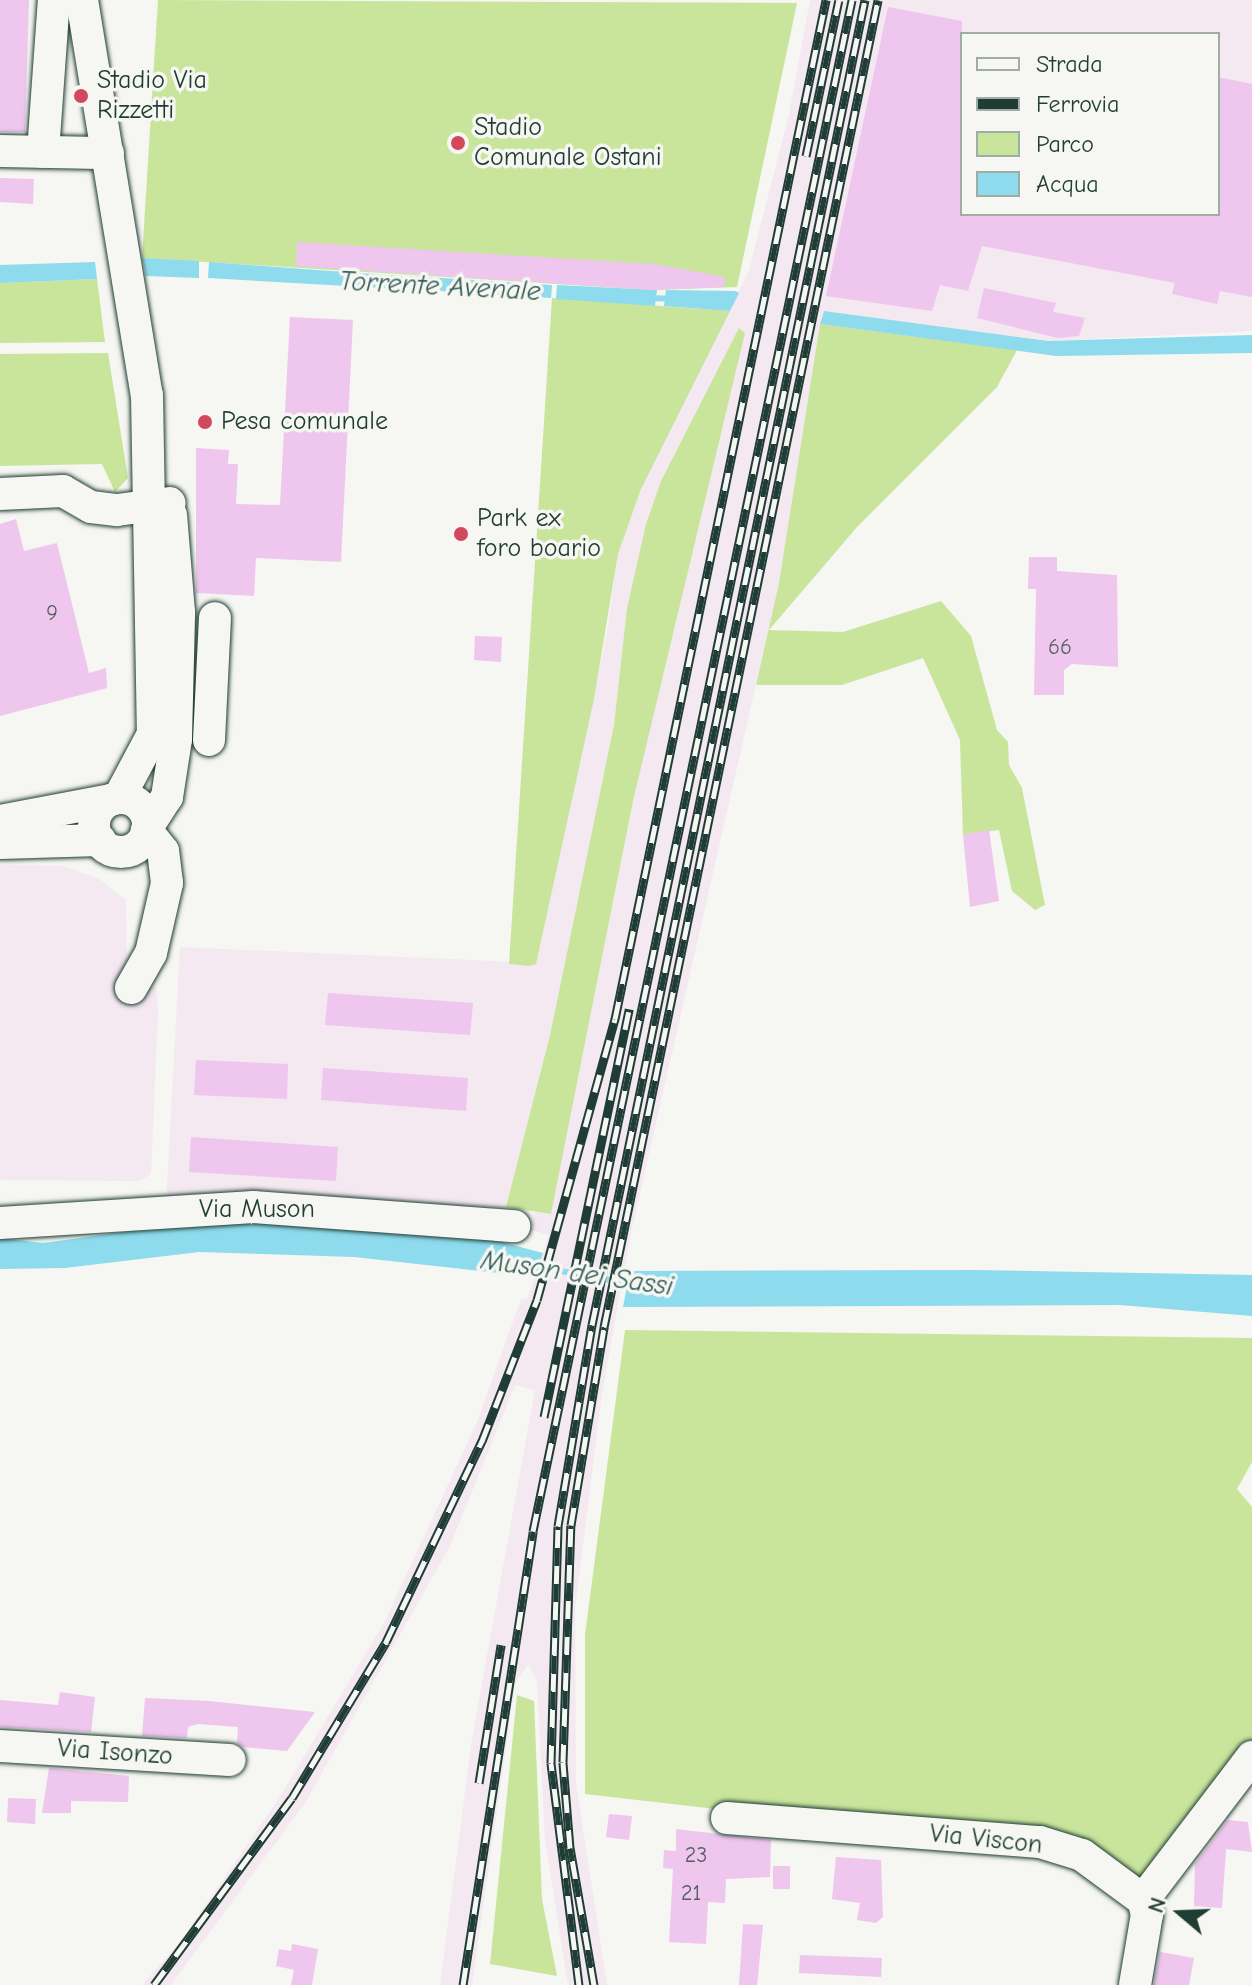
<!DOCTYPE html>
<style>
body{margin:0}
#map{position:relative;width:1252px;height:1985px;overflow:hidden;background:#f6f6f2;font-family:"Comic Neue",sans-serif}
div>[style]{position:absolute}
.built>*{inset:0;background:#f4e8f1}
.green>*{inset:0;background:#c9e59c}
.water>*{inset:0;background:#8edbed}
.stream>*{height:6px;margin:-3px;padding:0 3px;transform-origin:3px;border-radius:3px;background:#8edbed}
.building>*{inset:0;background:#efc6ee}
.roads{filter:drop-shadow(0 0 2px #1f3d34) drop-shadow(0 0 2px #1f3d34)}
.minor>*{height:32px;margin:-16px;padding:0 16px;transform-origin:16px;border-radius:16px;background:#f6f6f2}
.minor>.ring{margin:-16px;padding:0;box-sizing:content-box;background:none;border:32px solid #f6f6f2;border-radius:50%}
.rail>*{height:9px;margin-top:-4.5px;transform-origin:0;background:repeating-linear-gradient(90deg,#f6f6f2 0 18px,#1f3d34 0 36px);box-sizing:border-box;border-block:2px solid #1f3d34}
.dots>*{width:22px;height:22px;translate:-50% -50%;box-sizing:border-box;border:4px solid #f6f6f2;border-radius:50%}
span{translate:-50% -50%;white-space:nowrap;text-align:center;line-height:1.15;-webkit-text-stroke:7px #f6f6f2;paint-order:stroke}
.number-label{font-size:22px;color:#535f62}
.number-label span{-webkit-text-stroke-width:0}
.poi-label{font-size:26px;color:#1f3d34}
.left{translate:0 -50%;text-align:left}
.street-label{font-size:26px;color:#1f3d34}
.water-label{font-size:28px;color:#355d59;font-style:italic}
.legend{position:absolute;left:960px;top:32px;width:260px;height:184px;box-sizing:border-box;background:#f6f6f2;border:2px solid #a0aca6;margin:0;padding:10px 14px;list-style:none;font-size:24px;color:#1f3d34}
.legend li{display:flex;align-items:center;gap:16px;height:40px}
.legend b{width:40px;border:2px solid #a0aca6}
.north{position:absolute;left:1140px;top:1873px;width:80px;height:80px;-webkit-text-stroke:6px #f6f6f2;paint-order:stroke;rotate:289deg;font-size:22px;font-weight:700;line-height:32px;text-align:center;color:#1f3d34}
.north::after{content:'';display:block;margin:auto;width:28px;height:36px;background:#1f3d34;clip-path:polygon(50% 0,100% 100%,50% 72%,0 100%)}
</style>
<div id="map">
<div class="built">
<i style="clip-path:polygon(evenodd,810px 0,1252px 0,1252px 331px,1048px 341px,823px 311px,779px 583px,631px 1233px,602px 1393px,575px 1609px,576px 1784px,607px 1985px,568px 1985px,545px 1840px,537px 1681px,528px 1664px,515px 1684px,472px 1985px,440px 1985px,472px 1739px,535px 1390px,515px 1385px,450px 1546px,305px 1803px,171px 1985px,142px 1985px,180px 1942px,278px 1800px,384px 1623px,477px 1422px,521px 1299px,527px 1299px,549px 1235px,531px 1230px,535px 1211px,551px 1213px,633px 801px,739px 329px,661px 481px,646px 524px,627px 608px,614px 725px,550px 1035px,506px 1207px,166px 1205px,180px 947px,536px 963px,607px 633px,618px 554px,641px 489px,749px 270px,789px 115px,810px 0,962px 34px,1218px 34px,1218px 214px,962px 214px,962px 34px)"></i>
<i style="clip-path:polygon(0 865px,63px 866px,99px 879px,126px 900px,127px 965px,142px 985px,156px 987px,158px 1011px,151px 1174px,140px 1181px,0 1180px)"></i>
</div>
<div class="green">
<i style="clip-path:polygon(158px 0,797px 3px,737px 287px,653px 290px,142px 258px)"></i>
<i style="clip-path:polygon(97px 279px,105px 342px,0 343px,0 283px)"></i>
<i style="clip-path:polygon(552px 298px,730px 311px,641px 489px,618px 554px,594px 699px,536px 964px,529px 966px,509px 964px)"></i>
<i style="clip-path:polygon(820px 324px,1017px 350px,997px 387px,857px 527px,769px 630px,843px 632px,941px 601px,971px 636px,997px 730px,1008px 742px,1009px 765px,1022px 788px,1045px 905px,1035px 910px,1012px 891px,999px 830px,963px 835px,960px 740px,923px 658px,842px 685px,756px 685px,779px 583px)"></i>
<i style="clip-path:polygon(739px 328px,745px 333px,633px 801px,551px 1214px,506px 1207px,550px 1035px,614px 725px,627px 608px,646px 524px,661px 481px)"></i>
<i style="clip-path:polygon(108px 353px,128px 478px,115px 492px,102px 464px,0 466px,0 354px)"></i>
<i style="clip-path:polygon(625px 1330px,1252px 1338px,1252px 1462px,1237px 1489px,1252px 1507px,1252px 1745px,1138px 1887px,1083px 1851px,585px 1794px,585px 1635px)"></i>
<i style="clip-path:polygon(517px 1695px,534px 1701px,542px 1899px,557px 1976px,490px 1964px)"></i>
</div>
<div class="water">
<i style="clip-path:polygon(142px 258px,199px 261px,199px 278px,146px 276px)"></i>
<i style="clip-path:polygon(95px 262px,97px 279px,0 283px,0 265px)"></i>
<i style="clip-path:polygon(209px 262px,303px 269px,402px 276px,400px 289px,208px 278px)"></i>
<i style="clip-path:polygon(409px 276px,552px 285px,551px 298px,409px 289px)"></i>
<i style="clip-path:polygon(557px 285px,657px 290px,655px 306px,556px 299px)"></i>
<i style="clip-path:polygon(666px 290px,735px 291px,739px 293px,730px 311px,664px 306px)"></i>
<i style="clip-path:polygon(824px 311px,1048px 341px,1252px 335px,1252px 353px,1056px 356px,820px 324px)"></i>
<i style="clip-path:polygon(212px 1220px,487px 1238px,543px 1253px,535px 1277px,354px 1257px,199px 1252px,65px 1268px,0 1269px,0 1238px,43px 1243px)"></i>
<i style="clip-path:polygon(976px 1270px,1252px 1275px,1252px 1316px,1120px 1305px,623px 1307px,630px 1271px)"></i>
</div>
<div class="stream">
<i style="left:392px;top:282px;width:25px;rotate:2deg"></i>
<i style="left:648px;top:298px;width:24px;rotate:2deg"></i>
<i style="left:533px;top:1266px;width:101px;rotate:10.3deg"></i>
</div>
<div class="building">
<i style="clip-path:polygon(0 0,29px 0,25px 132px,0 132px)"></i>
<i style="clip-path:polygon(888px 7px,962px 21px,962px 214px,1218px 214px,1218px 77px,1252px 84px,1252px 297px,1220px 291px,1217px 304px,1172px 294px,1175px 283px,982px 246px,968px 291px,940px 285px,932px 311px,826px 296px)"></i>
<i style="clip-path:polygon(0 178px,34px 179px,33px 204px,0 202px)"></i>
<i style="clip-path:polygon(297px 242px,654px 264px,725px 277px,724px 287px,653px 290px,296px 266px)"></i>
<i style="clip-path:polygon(984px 288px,1056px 303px,1053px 312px,1085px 318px,1079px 336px,1058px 338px,977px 318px)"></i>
<i style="clip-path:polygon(290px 317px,353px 320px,341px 562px,256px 558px,254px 596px,196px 593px,196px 448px,229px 450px,228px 464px,238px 464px,236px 504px,280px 505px)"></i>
<i style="clip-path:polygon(16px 519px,24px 551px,57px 543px,89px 673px,106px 668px,107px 688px,0 716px,0 524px)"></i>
<i style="clip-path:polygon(1029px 557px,1057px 557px,1057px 571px,1117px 575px,1118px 667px,1072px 664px,1064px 670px,1064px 695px,1034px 695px,1036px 589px,1028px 589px)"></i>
<i style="clip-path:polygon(475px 636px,502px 637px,501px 662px,474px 660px)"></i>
<i style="clip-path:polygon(989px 830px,999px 901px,970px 907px,963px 835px)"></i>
<i style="clip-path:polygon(328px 993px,473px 1003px,470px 1035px,325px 1025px)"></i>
<i style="clip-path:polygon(196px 1060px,288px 1064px,287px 1099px,194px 1095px)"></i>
<i style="clip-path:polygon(323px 1068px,468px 1078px,466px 1111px,321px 1100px)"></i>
<i style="clip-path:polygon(191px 1137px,338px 1147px,336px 1181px,189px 1172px)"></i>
<i style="clip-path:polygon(60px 1692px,95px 1697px,91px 1732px,0 1727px,0 1700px,58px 1705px)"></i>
<i style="clip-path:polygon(145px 1698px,209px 1701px,315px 1712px,287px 1751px,243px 1747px,237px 1743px,238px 1727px,198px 1724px,188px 1727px,187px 1738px,142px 1736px)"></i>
<i style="clip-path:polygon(49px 1768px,129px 1776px,128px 1802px,71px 1801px,71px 1813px,42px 1813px)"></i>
<i style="clip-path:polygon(8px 1798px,36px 1799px,35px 1824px,7px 1822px)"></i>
<i style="clip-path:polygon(609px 1814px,632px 1816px,629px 1840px,606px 1837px)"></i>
<i style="clip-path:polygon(1228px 1820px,1248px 1822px,1252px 1852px,1226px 1849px,1222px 1908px,1194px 1906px,1195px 1864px)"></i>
<i style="clip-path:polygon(676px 1829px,771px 1840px,770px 1877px,726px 1879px,725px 1903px,708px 1902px,706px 1944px,669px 1942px,673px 1869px,663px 1868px,664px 1850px,676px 1851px)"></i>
<i style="clip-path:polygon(836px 1857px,881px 1860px,883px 1917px,876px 1923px,857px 1920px,860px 1903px,832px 1899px)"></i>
<i style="clip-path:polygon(773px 1866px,790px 1866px,790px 1889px,773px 1889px)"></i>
<i style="clip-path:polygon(743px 1924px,763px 1925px,757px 1985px,739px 1985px)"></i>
<i style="clip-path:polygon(292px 1944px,318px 1949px,312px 1985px,291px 1985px,294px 1970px,276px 1966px,279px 1949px,291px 1951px)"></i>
<i style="clip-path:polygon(1160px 1952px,1194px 1958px,1189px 1985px,1154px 1985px)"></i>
<i style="clip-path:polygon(800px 1955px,882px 1958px,881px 1977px,799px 1973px)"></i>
</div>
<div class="roads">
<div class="minor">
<i style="left:82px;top:0;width:400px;rotate:80.7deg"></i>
<i style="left:147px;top:395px;width:339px;rotate:89deg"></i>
<i style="left:153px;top:734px;width:72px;rotate:118deg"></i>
<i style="left:0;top:151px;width:108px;rotate:1.1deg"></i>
<i style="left:43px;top:152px;width:152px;rotate:-85.9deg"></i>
<i style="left:0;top:494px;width:63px;rotate:-2.7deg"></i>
<i style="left:63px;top:491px;width:32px;rotate:30deg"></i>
<i style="left:91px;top:507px;width:26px;rotate:7deg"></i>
<i style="left:117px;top:510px;width:53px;rotate:-7.5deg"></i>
<i style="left:209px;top:740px;width:122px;rotate:-87.2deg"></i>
<i class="ring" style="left:94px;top:798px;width:22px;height:22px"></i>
<i style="left:0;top:821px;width:113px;rotate:-10.7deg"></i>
<i style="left:148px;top:826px;width:35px;rotate:-57deg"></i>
<i style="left:167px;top:797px;width:59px;rotate:-81.2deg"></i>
<i style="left:176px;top:739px;width:127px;rotate:-88.6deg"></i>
<i style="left:179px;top:612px;width:97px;rotate:-94.7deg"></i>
<i style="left:0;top:843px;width:100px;rotate:-1.7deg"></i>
<i style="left:131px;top:988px;width:40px;rotate:-60.3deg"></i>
<i style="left:151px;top:953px;width:72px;rotate:-77.1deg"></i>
<i style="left:167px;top:883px;width:32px;rotate:-97deg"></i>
<i style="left:163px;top:851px;width:26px;rotate:-129deg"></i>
<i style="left:0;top:1223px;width:254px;rotate:-3.6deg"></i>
<i style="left:253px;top:1207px;width:262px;rotate:4.2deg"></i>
<i style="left:0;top:1746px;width:230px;rotate:3.5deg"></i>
<i style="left:727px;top:1818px;width:314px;rotate:4.4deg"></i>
<i style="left:1040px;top:1842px;width:44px;rotate:17.2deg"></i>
<i style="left:1082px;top:1855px;width:76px;rotate:36.4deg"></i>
<i style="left:1143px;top:1900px;width:15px;rotate:74deg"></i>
<i style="left:1147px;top:1914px;width:72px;rotate:99.6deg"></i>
<i style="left:1143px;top:1900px;width:180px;rotate:-52.7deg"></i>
</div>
</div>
<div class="rail">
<i style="left:806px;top:156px;width:159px;rotate:-78.1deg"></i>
<i style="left:544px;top:1417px;width:417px;rotate:-78.2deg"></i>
<i style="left:479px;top:1783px;width:140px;rotate:-80.9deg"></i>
<i style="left:154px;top:1985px;width:232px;rotate:-53.6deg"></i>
<i style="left:292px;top:1798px;width:182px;rotate:-58.9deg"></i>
<i style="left:386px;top:1642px;width:223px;rotate:-64.5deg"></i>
<i style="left:482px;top:1441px;width:151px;rotate:-68.7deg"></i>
<i style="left:537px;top:1300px;width:292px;rotate:-74.5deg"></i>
<i style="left:615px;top:1019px;width:1041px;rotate:-78.3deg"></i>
<i style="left:463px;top:1985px;width:459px;rotate:-81.2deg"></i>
<i style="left:533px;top:1531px;width:1564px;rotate:-78.23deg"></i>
<i style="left:579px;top:1985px;width:224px;rotate:-97.2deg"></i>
<i style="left:551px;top:1763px;width:237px;rotate:-88.3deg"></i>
<i style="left:558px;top:1526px;width:204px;rotate:-80.4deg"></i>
<i style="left:592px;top:1325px;width:1353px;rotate:-78.36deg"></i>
<i style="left:594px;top:1985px;width:139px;rotate:-99.9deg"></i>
<i style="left:570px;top:1848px;width:86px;rotate:-94.7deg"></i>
<i style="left:563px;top:1762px;width:237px;rotate:-88.1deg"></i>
<i style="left:571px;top:1525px;width:201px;rotate:-80.5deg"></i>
<i style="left:604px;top:1327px;width:1355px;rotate:-78.33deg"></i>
</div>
<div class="dots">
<i style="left:81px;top:96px;background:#d1495b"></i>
<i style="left:458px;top:143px;background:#d1495b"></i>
<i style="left:205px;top:422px;background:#d1495b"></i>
<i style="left:461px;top:534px;background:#d1495b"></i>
</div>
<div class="number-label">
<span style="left:52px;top:614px">9</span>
<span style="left:1060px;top:648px">66</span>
<span style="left:696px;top:1856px">23</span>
<span style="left:691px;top:1894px">21</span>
</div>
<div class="poi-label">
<span class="left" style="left:97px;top:96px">Stadio Via<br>Rizzetti</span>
<span class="left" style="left:474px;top:143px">Stadio<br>Comunale Ostani</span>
<span class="left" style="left:221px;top:422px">Pesa comunale</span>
<span class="left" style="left:477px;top:534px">Park ex<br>foro boario</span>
</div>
<div class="street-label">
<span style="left:257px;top:1210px">Via Muson</span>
<span style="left:115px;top:1753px;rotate:4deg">Via Isonzo</span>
<span style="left:986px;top:1840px;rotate:6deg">Via Viscon</span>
</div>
<div class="water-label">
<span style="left:440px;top:286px;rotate:3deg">Torrente Avenale</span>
<span style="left:577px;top:1273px;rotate:8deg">Muson dei Sassi</span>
</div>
<ul class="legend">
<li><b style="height:10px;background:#f6f6f2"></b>Strada</li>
<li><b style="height:10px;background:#1f3d34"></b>Ferrovia</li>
<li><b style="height:22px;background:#c9e59c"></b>Parco</li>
<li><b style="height:22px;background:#8edbed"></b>Acqua</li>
</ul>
<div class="north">N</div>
</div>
